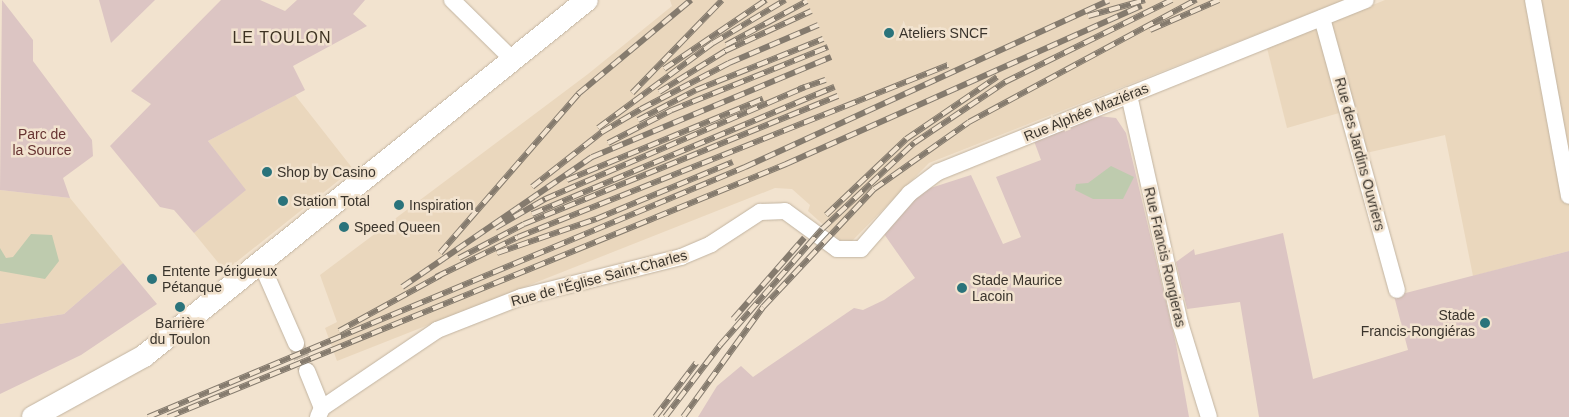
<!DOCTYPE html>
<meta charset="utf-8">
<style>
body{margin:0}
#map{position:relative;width:1569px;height:417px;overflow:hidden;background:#f2e3cf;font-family:Arial,sans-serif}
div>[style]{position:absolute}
.built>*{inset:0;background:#ead7bd}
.green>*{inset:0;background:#dcc5c3}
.water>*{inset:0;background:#becbae}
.minor-tunnel>*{height:16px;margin-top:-8px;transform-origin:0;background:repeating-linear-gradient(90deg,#cdc0ae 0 16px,transparent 0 24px)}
.roads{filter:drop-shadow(0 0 1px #c2b4a1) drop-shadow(0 0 1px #c2b4a1)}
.minor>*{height:16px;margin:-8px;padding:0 8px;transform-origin:8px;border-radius:8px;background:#fff}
.secondary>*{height:22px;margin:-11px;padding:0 11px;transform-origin:11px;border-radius:11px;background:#fff}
.rail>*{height:5.5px;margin-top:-2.75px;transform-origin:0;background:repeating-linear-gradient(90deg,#f2e3cf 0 11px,#857b6e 0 22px);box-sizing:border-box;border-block:1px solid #857b6e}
.dots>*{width:14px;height:14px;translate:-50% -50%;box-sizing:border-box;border:2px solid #f2e3cf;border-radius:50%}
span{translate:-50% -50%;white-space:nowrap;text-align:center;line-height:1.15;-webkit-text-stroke:5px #f2e3cf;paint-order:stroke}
.poi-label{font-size:14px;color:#3a342c}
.left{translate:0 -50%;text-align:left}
.right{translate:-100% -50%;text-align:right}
.street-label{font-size:14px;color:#3a342c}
.park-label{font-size:14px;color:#673432}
.quarter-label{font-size:16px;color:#3d3222;letter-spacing:1px}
</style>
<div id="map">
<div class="built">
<i style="clip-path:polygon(670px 0,1344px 0,929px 163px,852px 241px,840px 240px,808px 211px,810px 205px,792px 189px,775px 188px,337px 361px,325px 328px,337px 322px,320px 275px,588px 74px,672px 6px)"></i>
<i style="clip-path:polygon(1385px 0,1569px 0,1569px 251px,1473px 276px,1445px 135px,1366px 153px,1353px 109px,1287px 128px,1267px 48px)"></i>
<i style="clip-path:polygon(295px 95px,353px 169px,225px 271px,194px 233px,245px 190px,208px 141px)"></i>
<i style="clip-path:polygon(0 190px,70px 198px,123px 263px,64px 314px,0 324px)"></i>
</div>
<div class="green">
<i style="clip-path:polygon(2px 0,33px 40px,33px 61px,92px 140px,93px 156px,63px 178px,70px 198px,0 190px)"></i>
<i style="clip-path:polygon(99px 0,155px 0,111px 43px)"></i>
<i style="clip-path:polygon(221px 0,260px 0,285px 11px,297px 0,365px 0,353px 14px,367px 26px,293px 66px,305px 90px,208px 141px,246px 190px,194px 233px,174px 210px,160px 207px,110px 146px,151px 104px,131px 91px)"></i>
<i style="clip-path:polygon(1098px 116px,1116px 118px,1126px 133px,1176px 344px,1189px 417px,698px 417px,717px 386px,741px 366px,753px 377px,854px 308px,863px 310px,884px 300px,915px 278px,884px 234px,918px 192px,971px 175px,1003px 244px,1021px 237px,996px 177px,1041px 160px,1034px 141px)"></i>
<i style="clip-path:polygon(1283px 233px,1313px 379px,1408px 350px,1394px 296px,1569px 251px,1569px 417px,1259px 417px,1240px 302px,1187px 309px,1176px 262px,1194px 249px,1195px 255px)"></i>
<i style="clip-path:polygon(123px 263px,157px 304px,81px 355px,0 394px,0 324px,64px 314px)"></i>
</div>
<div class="water">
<i style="clip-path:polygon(1111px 166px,1134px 177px,1123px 199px,1093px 199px,1075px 190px,1076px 184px,1088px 183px)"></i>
<i style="clip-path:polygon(31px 234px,52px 235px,59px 261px,45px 279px,0 271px,0 248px,6px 258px,13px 257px)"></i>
</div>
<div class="minor-tunnel">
<i style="left:296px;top:343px;width:30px;rotate:69deg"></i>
</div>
<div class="roads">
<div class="minor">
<i style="left:452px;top:0;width:86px;rotate:44.5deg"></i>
<i style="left:1533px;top:0;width:199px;rotate:79.6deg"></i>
<i style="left:1322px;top:18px;width:282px;rotate:74.6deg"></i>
<i style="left:1129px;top:95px;width:234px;rotate:77.4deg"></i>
<i style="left:1180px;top:323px;width:98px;rotate:72.9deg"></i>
<i style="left:260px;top:261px;width:90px;rotate:66.3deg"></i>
<i style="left:307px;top:371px;width:40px;rotate:68deg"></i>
<i style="left:318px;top:417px;width:10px;rotate:-66deg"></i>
<i style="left:322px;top:408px;width:139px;rotate:-34.1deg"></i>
<i style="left:437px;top:330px;width:90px;rotate:-21.4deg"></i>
<i style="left:521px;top:297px;width:165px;rotate:-14deg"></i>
<i style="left:681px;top:257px;width:33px;rotate:-23deg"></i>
<i style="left:711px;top:244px;width:59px;rotate:-33.1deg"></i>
<i style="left:760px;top:212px;width:25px;rotate:-2deg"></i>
<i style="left:785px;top:211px;width:64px;rotate:36.2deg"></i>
<i style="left:837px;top:249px;width:24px"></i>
<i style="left:861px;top:249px;width:74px;rotate:-48.8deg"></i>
<i style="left:910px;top:193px;width:35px;rotate:-37deg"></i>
<i style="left:938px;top:172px;width:461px;rotate:-21.9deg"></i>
</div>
<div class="secondary">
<i style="left:33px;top:417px;width:127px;rotate:-28.8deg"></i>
<i style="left:144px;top:356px;width:568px;rotate:-38.79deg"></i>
</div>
</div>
<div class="rail">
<i style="left:1088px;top:16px;width:59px;rotate:-15.7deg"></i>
<i style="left:1150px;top:30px;width:75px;rotate:-23.5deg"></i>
<i style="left:726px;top:45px;width:92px;rotate:-28.5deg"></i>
<i style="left:664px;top:69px;width:123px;rotate:-34.1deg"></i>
<i style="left:799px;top:89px;width:28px;rotate:-19deg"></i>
<i style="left:659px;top:92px;width:78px;rotate:-31.8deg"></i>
<i style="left:725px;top:51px;width:95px;rotate:-24.9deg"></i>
<i style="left:632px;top:93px;width:129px;rotate:-45.9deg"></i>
<i style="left:638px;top:120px;width:65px;rotate:-27.3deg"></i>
<i style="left:696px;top:90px;width:137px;rotate:-21.9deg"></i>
<i style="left:598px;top:128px;width:143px;rotate:-36.5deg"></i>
<i style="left:713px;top:43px;width:84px;rotate:-30.8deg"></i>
<i style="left:608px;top:143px;width:72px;rotate:-27.3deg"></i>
<i style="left:672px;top:110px;width:168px;rotate:-22deg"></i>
<i style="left:567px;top:180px;width:212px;rotate:-22.5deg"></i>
<i style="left:532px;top:187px;width:89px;rotate:-38.2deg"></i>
<i style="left:602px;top:132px;width:45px;rotate:-30.5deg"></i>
<i style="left:641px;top:109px;width:99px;rotate:-27.6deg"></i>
<i style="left:729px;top:63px;width:97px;rotate:-23.1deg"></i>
<i style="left:532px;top:214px;width:328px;rotate:-22.8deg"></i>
<i style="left:826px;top:215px;width:110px;rotate:-43.5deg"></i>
<i style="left:906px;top:139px;width:110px;rotate:-34.3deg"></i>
<i style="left:495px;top:228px;width:58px;rotate:-30.1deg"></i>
<i style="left:545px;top:199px;width:283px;rotate:-23.3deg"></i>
<i style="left:440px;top:253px;width:211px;rotate:-49deg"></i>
<i style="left:578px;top:94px;width:147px;rotate:-39.8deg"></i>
<i style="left:497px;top:253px;width:105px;rotate:-19deg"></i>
<i style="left:596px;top:219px;width:148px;rotate:-22.6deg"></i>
<i style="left:459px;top:258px;width:73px;rotate:-27.6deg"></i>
<i style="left:524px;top:224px;width:339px;rotate:-22.2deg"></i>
<i style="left:436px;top:277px;width:91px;rotate:-26deg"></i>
<i style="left:518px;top:237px;width:463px;rotate:-21.8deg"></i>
<i style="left:402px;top:287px;width:230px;rotate:-34.4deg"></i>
<i style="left:592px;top:157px;width:259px;rotate:-22.7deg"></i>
<i style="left:733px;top:319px;width:108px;rotate:-48.8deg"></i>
<i style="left:339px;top:331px;width:116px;rotate:-28.8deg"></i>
<i style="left:148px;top:417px;width:647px;rotate:-22.72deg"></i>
<i style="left:745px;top:167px;width:400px;rotate:-24.6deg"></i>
<i style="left:168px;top:417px;width:668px;rotate:-22.26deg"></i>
<i style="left:786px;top:164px;width:389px;rotate:-24deg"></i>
<i style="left:655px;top:417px;width:68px;rotate:-52.8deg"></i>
<i style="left:665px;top:417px;width:91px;rotate:-52.6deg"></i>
<i style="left:720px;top:345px;width:154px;rotate:-48.7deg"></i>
<i style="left:822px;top:229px;width:126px;rotate:-43.1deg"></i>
<i style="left:914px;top:143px;width:110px;rotate:-33.8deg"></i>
<i style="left:1005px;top:82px;width:186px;rotate:-26.2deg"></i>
<i style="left:683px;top:417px;width:136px;rotate:-54deg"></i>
<i style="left:763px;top:307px;width:162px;rotate:-46.8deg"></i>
<i style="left:874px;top:189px;width:116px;rotate:-35.2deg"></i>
<i style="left:969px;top:122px;width:258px;rotate:-28.3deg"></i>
</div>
<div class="dots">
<i style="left:889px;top:33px;background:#2a737b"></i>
<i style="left:267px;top:172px;background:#2a737b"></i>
<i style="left:283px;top:201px;background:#2a737b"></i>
<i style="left:399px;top:205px;background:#2a737b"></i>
<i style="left:344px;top:227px;background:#2a737b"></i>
<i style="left:152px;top:279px;background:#2a737b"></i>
<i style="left:962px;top:288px;background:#2a737b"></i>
<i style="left:180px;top:307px;background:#2a737b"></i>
<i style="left:1485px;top:323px;background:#2a737b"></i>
</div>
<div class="poi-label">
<span class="left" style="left:899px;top:33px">Ateliers SNCF</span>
<span class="left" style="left:277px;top:172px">Shop by Casino</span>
<span class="left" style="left:293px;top:201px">Station Total</span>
<span class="left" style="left:409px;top:205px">Inspiration</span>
<span class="left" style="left:354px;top:227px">Speed Queen</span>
<span class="left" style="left:162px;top:279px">Entente Périgueux<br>Pétanque</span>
<span class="left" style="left:972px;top:288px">Stade Maurice<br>Lacoin</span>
<span class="right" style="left:1475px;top:323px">Stade<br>Francis-Rongiéras</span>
<span style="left:180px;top:331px">Barrière<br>du Toulon</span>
</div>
<div class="street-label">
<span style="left:1086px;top:112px;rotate:-22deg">Rue Alphée Maziéras</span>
<span style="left:1360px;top:154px;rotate:75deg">Rue des Jardins Ouvriers</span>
<span style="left:1165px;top:257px;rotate:77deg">Rue Francis Rongieras</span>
<span style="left:599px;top:278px;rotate:-15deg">Rue de l'Église Saint-Charles</span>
</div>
<div class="park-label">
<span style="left:42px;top:142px">Parc de<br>la Source</span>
</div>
<div class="quarter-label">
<span style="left:282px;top:38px">LE TOULON</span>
</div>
</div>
